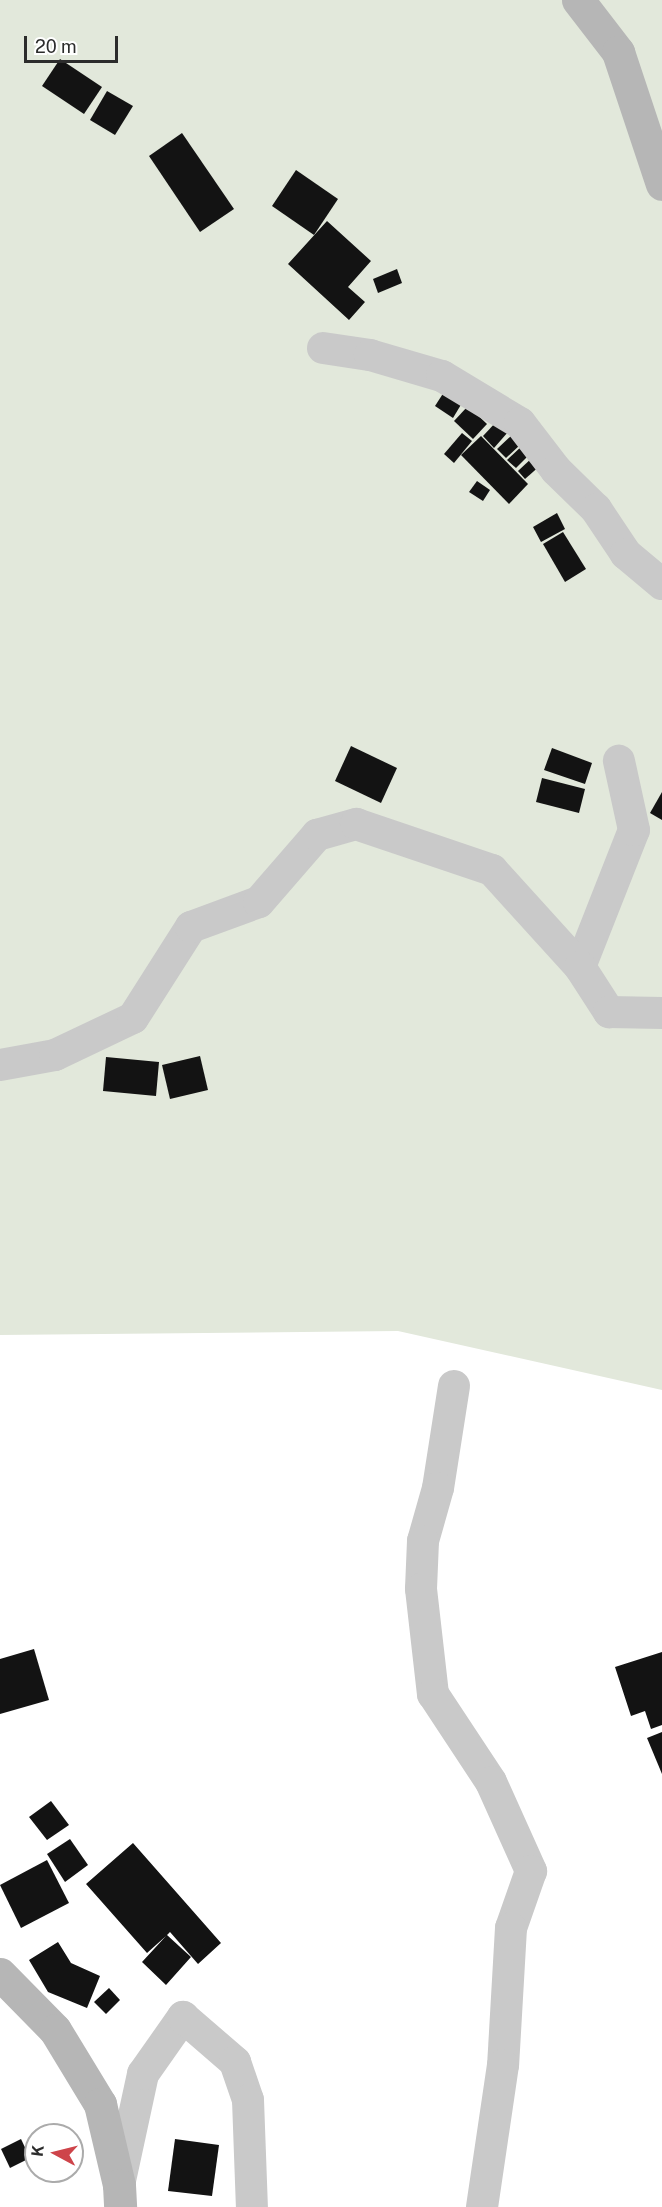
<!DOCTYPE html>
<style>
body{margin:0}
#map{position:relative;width:662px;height:2207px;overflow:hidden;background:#fff;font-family:"Public Sans",sans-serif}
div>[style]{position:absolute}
.green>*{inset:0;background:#e2e8db}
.building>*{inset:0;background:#131313}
.street>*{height:32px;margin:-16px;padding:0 16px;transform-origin:16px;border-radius:16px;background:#c9c9c9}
.secondary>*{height:33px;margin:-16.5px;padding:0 16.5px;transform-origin:16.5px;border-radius:16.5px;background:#b6b6b6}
span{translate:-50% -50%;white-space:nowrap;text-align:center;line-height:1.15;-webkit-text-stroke:6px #fff;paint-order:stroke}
.north{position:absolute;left:24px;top:2123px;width:60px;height:60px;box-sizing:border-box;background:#fff;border:2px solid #ababab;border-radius:50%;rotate:277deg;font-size:16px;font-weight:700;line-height:24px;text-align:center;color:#2c2c2c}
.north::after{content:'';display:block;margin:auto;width:21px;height:27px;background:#ce444a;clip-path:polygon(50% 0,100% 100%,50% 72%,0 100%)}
.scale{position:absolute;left:24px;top:36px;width:94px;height:27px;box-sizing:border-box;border:3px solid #2c2c2c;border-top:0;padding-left:8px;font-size:18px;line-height:21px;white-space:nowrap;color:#2c2c2c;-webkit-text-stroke:4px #fff;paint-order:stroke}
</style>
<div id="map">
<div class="green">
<i style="clip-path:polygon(0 0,662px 0,662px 1390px,398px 1331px,0 1335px)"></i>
</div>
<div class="building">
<i style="clip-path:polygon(60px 59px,102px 87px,84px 114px,42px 86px)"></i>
<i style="clip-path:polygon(107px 91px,133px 106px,115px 135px,90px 120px)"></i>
<i style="clip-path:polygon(182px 133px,234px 209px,200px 232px,149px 156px)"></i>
<i style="clip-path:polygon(296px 170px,338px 199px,314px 235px,272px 206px)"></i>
<i style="clip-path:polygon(327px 221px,371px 261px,348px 287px,365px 302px,349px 320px,288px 264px)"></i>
<i style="clip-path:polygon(397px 269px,402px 283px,378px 293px,373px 279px)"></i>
<i style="clip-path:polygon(444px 392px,462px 403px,453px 418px,435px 406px)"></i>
<i style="clip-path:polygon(468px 406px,487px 424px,473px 439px,454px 421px)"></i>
<i style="clip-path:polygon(497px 421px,508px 432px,494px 448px,483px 436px)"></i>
<i style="clip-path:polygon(462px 433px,472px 441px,454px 463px,444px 454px)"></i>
<i style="clip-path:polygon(512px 435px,521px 444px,506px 458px,497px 449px)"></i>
<i style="clip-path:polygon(481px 436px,528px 484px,509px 504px,461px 455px)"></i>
<i style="clip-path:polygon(523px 445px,531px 453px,516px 468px,507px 460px)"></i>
<i style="clip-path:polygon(534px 456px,542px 464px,525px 479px,518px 471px)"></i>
<i style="clip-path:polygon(477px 481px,490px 490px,483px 501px,469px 492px)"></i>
<i style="clip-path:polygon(557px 513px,565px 529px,541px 542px,533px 527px)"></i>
<i style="clip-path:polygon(563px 532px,586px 569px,565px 582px,543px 544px)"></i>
<i style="clip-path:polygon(351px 746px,397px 768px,381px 803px,335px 781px)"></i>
<i style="clip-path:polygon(552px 748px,592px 763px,585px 784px,544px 770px)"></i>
<i style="clip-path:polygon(542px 778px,585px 789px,579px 813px,536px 802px)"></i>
<i style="clip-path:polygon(662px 792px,662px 820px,650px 813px)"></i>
<i style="clip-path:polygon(200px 1056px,208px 1090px,170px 1099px,162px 1065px)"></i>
<i style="clip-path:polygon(106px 1057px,159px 1062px,156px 1096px,103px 1091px)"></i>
<i style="clip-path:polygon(34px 1649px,49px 1700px,0 1714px,0 1659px)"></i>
<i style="clip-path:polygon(662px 1652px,662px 1725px,651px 1729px,645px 1711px,631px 1716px,615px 1667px)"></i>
<i style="clip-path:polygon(662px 1732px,662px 1774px,647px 1738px)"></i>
<i style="clip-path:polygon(51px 1801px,69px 1825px,47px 1840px,29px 1817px)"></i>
<i style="clip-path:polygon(70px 1839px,88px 1865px,65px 1882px,47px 1854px)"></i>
<i style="clip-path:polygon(133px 1843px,221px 1943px,198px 1964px,170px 1932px,167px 1935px,191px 1957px,166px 1985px,142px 1962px,166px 1936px,147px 1953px,86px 1884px)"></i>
<i style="clip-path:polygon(47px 1860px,69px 1903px,21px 1928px,0 1885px)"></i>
<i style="clip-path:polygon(58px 1942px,71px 1963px,100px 1976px,87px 2008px,48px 1992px,29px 1960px)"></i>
<i style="clip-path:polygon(109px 1988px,120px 2000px,106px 2014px,94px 2002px)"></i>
<i style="clip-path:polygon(21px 2139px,30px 2158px,10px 2168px,1px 2149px)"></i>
<i style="clip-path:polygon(175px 2139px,219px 2145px,212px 2196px,168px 2191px)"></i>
</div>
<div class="street">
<i style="left:323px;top:348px;width:48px;rotate:8.5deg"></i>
<i style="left:370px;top:355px;width:75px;rotate:16.3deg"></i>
<i style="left:442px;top:376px;width:91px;rotate:31.1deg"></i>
<i style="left:520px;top:423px;width:59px;rotate:52.5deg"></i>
<i style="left:556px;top:470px;width:56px;rotate:44.3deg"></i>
<i style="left:596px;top:509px;width:54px;rotate:56.3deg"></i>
<i style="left:626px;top:554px;width:47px;rotate:39.8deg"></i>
<i style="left:580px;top:967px;width:147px;rotate:-68.5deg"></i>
<i style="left:634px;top:830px;width:71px;rotate:-102.3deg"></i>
<i style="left:0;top:1065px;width:56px;rotate:-10.3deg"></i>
<i style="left:55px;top:1055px;width:86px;rotate:-25.4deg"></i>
<i style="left:133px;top:1018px;width:108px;rotate:-57.5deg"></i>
<i style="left:191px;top:927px;width:72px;rotate:-20.2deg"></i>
<i style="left:259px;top:902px;width:89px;rotate:-49.1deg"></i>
<i style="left:317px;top:835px;width:41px;rotate:-15.8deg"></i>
<i style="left:356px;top:824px;width:144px;rotate:18.7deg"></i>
<i style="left:492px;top:870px;width:131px;rotate:47.8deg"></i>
<i style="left:580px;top:967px;width:54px;rotate:57.2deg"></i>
<i style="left:609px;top:1012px;width:53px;rotate:1.1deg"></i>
<i style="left:454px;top:1386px;width:103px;rotate:98.9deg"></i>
<i style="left:438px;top:1488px;width:55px;rotate:105.8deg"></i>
<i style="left:423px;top:1541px;width:48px;rotate:92.4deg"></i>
<i style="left:421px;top:1589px;width:106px;rotate:83.5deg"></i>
<i style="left:433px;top:1694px;width:105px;rotate:56.6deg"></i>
<i style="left:491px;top:1782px;width:98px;rotate:65.8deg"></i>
<i style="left:531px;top:1871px;width:60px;rotate:109.3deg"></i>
<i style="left:511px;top:1928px;width:137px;rotate:93.3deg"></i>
<i style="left:503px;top:2065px;width:144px;rotate:98.4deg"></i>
<i style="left:119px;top:2185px;width:114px;rotate:-77.8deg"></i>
<i style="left:143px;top:2074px;width:70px;rotate:-54.9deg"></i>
<i style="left:183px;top:2017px;width:69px;rotate:40.9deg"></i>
<i style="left:235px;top:2062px;width:40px;rotate:71.1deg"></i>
<i style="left:248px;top:2100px;width:107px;rotate:87.9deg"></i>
</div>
<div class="secondary">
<i style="left:578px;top:0;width:66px;rotate:52.4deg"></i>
<i style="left:618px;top:52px;width:139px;rotate:71.6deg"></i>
<i style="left:0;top:1974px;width:78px;rotate:45.5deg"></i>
<i style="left:55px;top:2030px;width:87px;rotate:58.7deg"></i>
<i style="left:100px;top:2104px;width:83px;rotate:76.8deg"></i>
<i style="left:119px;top:2185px;width:22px;rotate:87deg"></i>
</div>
<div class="north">K</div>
<div class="scale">20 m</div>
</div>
